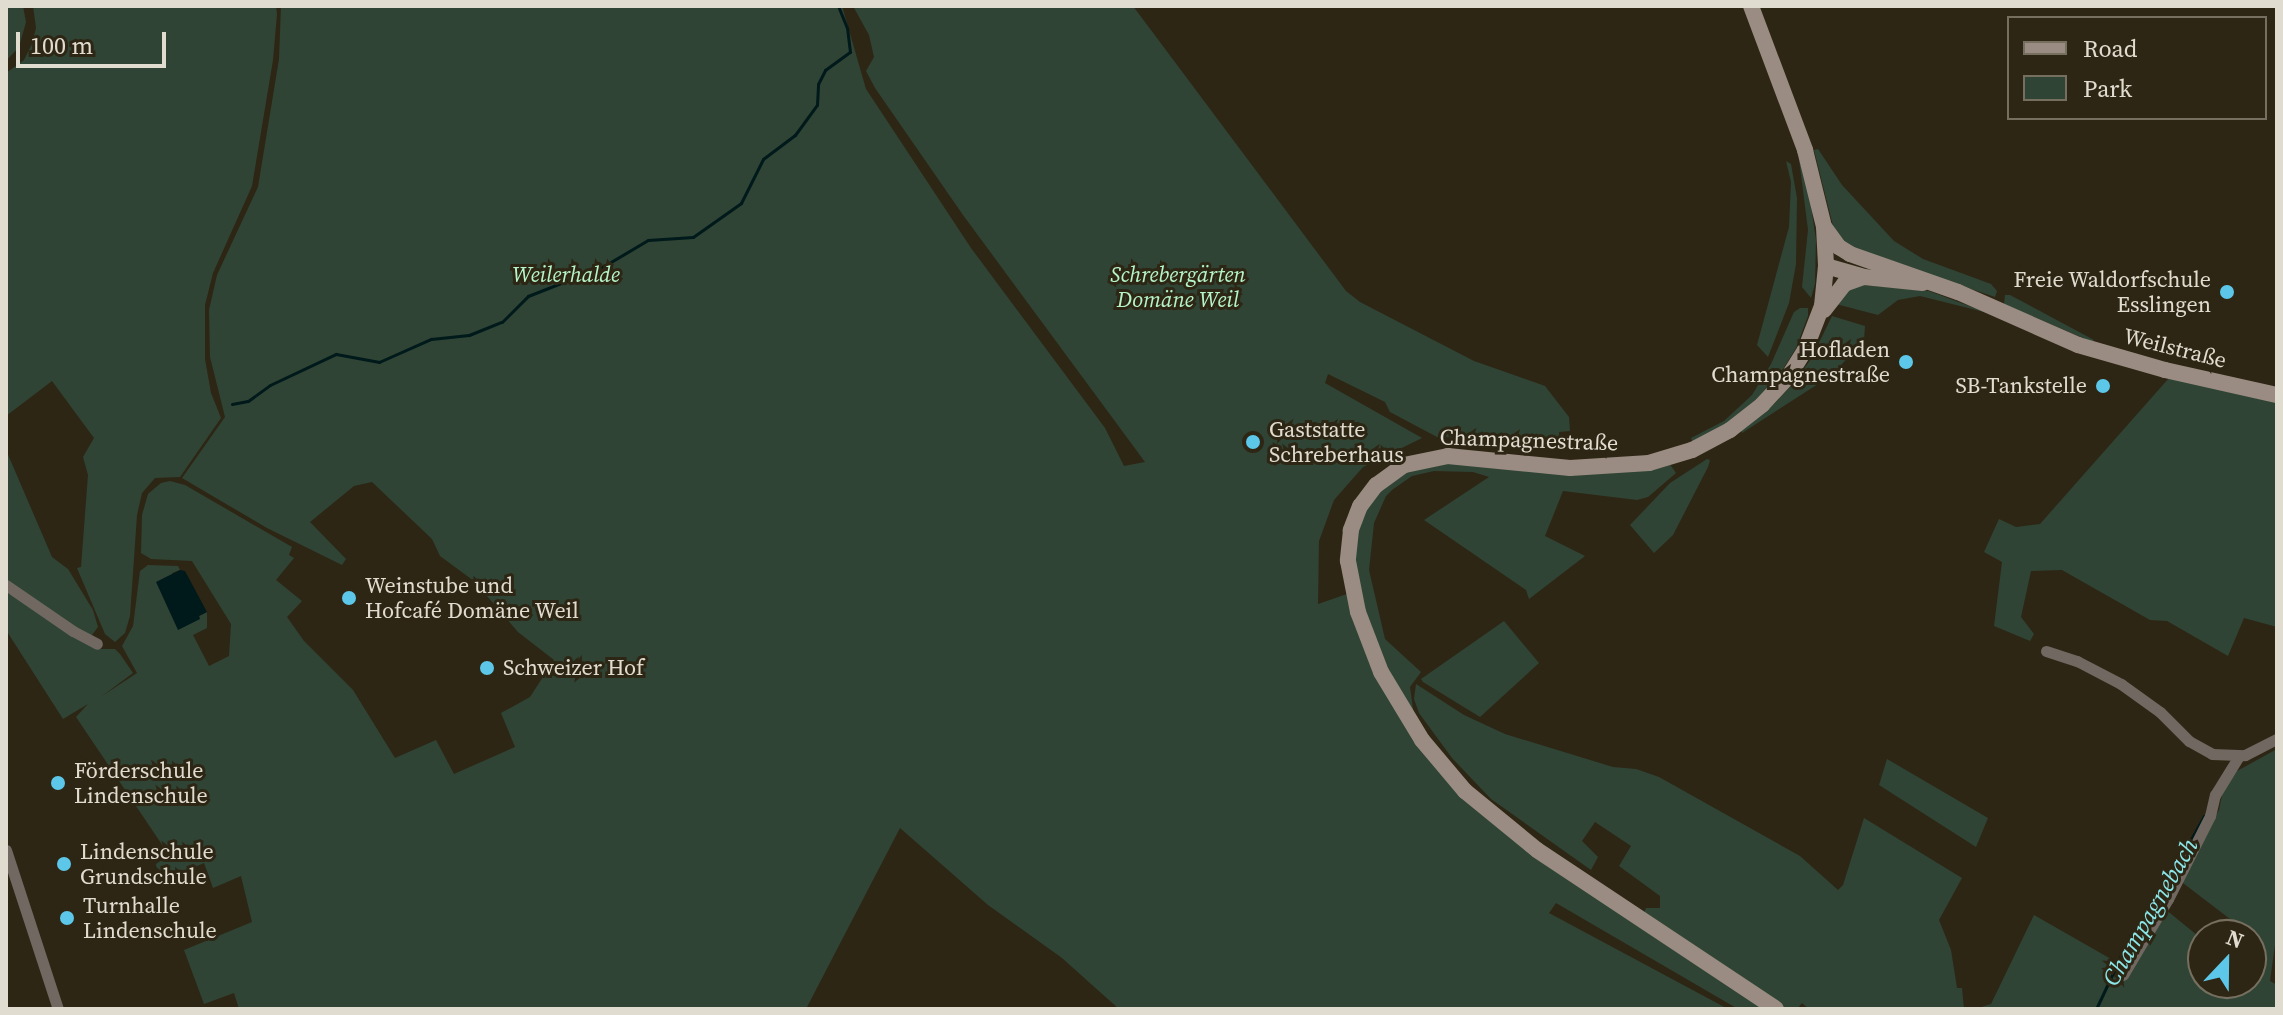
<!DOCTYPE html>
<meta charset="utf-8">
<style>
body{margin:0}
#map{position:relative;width:2283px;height:1015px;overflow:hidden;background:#2e2614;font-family:"Source Serif 4",serif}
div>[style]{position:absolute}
.green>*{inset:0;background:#2f4435}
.water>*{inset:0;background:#00191a}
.stream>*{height:3px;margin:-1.5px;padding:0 1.5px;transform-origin:1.5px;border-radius:1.5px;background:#00191a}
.street>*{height:11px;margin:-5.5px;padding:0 5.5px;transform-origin:5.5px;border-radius:5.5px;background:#706861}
.secondary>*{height:16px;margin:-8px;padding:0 8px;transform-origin:8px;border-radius:8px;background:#9a8c82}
.dots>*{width:22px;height:22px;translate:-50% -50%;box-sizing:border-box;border:4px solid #2e2614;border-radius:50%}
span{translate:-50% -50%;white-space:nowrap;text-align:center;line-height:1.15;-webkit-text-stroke:6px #2e2614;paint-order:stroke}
.park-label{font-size:22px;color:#b5f5c8;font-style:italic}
.poi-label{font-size:22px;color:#e1dcd0}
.right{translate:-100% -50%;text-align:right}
.left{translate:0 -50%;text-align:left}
.street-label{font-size:22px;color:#e1dcd0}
.water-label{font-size:24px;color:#8be7e9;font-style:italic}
.frame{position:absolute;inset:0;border:8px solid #e1dcd0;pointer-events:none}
.legend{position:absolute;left:2007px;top:16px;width:260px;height:104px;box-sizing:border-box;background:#2e2614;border:2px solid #766f5f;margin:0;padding:10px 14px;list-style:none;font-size:24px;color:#e1dcd0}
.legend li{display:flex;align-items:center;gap:16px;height:40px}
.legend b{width:40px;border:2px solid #766f5f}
.north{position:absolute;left:2187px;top:919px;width:80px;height:80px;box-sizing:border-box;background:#2e2614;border:2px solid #766f5f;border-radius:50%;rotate:22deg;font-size:22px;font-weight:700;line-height:32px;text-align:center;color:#e1dcd0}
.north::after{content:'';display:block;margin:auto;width:28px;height:36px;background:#5cc7e8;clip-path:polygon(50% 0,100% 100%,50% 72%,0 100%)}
.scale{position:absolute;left:16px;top:32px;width:150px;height:36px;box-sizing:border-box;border:4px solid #e1dcd0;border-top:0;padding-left:10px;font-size:24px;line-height:28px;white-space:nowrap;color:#e1dcd0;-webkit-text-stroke:6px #2e2614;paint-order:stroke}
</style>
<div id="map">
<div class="green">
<i style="clip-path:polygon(6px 6px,23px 6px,26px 22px,19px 47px,6px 61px)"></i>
<i style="clip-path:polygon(33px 6px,276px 6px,277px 14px,273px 60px,252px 186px,213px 273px,205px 305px,205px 359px,211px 393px,221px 418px,180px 477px,155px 478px,142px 493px,137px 515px,130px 616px,125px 633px,115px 642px,105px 634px,77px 568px,81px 567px,88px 475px,83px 457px,94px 438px,52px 381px,6px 416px,6px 73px,24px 60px,32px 44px,36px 28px)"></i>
<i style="clip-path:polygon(281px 6px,842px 6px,866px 89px,971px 248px,1105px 428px,1124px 466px,1145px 462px,963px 215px,875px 88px,866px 71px,874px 57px,869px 35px,853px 6px,1133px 6px,1346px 291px,1360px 302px,1474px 361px,1545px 386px,1569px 417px,1570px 431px,1559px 432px,1559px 450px,1486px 438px,1437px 437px,1390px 412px,1385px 402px,1328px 374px,1325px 383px,1422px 438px,1363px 467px,1334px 500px,1319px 541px,1318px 604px,1347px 594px,1437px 768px,1767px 1009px,1738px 1009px,1556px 903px,1549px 913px,1728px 1009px,1119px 1009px,1062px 958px,988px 905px,900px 828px,806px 1009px,239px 1009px,234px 993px,204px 1004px,184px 950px,252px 922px,241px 876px,213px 888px,204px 863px,158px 883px,156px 864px,169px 855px,76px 717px,88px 704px,63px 719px,6px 630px,6px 596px,10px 592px,100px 649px,115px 649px,120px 654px,133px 673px,102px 696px,137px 673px,122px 646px,133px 626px,140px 571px,148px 565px,178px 566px,180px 570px,172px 573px,200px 619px,199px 616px,207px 612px,207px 628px,193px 635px,209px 666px,229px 656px,231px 624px,192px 561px,151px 559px,141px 553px,142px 515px,148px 494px,161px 483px,170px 481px,185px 485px,292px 547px,289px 555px,294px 558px,276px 580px,302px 601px,287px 617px,304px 641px,353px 690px,395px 758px,436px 740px,454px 774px,515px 747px,501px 713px,530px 697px,554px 660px,518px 632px,474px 581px,440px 556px,432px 539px,372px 482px,354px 486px,310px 522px,346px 559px,342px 565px,267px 528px,182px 478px,225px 417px,210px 357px,209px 310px,217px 275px,258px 187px,279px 59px)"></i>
<i style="clip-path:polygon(1818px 149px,1842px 185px,1894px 241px,1923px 259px,1991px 284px,1997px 291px,1995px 297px,1847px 247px,1833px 226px,1814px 150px)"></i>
<i style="clip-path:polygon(1799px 159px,1809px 192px,1816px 240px,1815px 284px,1811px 298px,1802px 287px,1808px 230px)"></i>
<i style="clip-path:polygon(1786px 161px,1791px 164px,1797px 198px,1796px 264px,1789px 303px,1768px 357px,1757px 345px,1789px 227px,1791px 182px)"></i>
<i style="clip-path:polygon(1852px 284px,1929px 291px,1988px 313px,1920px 296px,1898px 300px,1878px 315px,1836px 304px)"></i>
<i style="clip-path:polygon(2005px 295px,2010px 295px,2094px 340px,2092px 342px,2004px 304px)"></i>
<i style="clip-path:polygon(1800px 308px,1808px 308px,1808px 316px,1796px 348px,1780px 374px,1743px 414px,1693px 443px,1691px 438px,1724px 421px,1752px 395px,1771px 364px,1794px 312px)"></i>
<i style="clip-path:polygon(1832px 316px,1865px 326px,1864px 340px,1832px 375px,1742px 433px,1741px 430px,1775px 403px,1793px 384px,1811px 359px)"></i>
<i style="clip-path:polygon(2169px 378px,2277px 403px,2277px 627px,2244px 618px,2228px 656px,2167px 621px,2150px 620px,2062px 570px,2031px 571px,2021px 617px,2034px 634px,2030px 641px,1994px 626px,2002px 562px,1984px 552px,1999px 519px,2016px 527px,2040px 524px)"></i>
<i style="clip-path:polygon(6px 450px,52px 557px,68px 569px,93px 610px,98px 627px,92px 635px,86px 636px,6px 581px)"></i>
<i style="clip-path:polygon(1707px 459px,1710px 460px,1708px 467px,1673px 535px,1654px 553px,1630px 525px,1670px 483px)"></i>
<i style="clip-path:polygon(1434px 463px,1669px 463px,1676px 473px,1648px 497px,1637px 500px,1563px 491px,1545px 536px,1585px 556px,1529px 599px,1526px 590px,1424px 520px,1489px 477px,1473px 472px,1434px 471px,1412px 476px,1392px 490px,1386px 496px,1374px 523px,1369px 570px,1385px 639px,1421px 672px,1410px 687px,1413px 709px,1409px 712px,1368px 627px,1354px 556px,1361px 518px,1376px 494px,1401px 474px)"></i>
<i style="clip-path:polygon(1504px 621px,1539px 663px,1480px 717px,1423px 682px,1421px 679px)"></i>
<i style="clip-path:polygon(1416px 684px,1464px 715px,1505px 734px,1613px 767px,1636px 769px,1659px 777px,1800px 856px,1838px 890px,1843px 885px,1864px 818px,1962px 878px,1939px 920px,1951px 950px,1957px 988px,1962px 988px,1964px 1009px,1809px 1009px,1802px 1003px,1797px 1009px,1785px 1009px,1643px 915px,1646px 908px,1660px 908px,1660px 896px,1619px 866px,1631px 846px,1595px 822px,1582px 841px,1598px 857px,1591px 870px,1491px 799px,1452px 758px,1419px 713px,1414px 699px)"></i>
<i style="clip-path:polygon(2277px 749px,2277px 930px,2270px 981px,2277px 985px,2277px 1009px,1975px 1009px,1991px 1004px,2034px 915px,2118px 963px,2112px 975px,2123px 981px,2165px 909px,2203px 940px,2203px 983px,2251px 983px,2251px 935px,2179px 880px,2219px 810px,2223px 790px,2237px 771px)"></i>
<i style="clip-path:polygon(1887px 759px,1988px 818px,1976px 847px,1879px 785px)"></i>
</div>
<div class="water">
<i style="clip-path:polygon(180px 570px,185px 571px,207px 612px,199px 616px,200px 619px,178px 630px,156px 582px)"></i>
</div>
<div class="stream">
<i style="left:232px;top:404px;width:16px;rotate:-11deg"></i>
<i style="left:248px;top:401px;width:27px;rotate:-36deg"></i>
<i style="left:270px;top:385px;width:73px;rotate:-25.2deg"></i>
<i style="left:336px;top:354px;width:44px;rotate:10.5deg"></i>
<i style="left:379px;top:362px;width:57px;rotate:-23.9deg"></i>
<i style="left:431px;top:339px;width:38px;rotate:-6deg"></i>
<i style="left:469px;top:335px;width:35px;rotate:-22deg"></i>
<i style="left:502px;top:322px;width:37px;rotate:-45deg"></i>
<i style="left:528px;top:296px;width:82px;rotate:-21.5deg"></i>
<i style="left:604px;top:266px;width:51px;rotate:-30.6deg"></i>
<i style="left:648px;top:240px;width:45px;rotate:-3.8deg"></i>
<i style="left:693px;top:237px;width:59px;rotate:-35.3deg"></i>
<i style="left:741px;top:203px;width:49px;rotate:-63.4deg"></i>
<i style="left:763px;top:159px;width:40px;rotate:-37deg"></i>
<i style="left:795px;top:135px;width:37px;rotate:-54deg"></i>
<i style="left:817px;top:105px;width:21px;rotate:-87deg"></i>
<i style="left:818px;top:84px;width:16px;rotate:-63deg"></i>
<i style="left:825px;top:70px;width:31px;rotate:-36deg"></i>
<i style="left:850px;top:52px;width:24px;rotate:-97deg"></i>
<i style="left:847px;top:28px;width:24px;rotate:-112deg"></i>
<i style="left:2096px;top:1009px;width:85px;rotate:-64.9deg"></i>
<i style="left:2132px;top:932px;width:13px;rotate:-29deg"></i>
<i style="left:2143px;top:926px;width:126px;rotate:-61deg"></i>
</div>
<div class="street">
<i style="left:6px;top:585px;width:81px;rotate:34.5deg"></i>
<i style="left:73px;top:631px;width:27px;rotate:28deg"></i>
<i style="left:2046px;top:651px;width:33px;rotate:18deg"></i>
<i style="left:2077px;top:661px;width:50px;rotate:27.6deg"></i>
<i style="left:2121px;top:684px;width:48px;rotate:35.7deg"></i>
<i style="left:2160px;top:712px;width:41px;rotate:45deg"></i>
<i style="left:2189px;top:741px;width:26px;rotate:29deg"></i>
<i style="left:2212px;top:754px;width:33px;rotate:2deg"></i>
<i style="left:2245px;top:755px;width:36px;rotate:-27deg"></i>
<i style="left:6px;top:850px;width:167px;rotate:71.9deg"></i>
<i style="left:2123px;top:975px;width:88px;rotate:-59.4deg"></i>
<i style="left:2168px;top:899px;width:93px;rotate:-63.2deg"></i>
<i style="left:2210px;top:816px;width:22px;rotate:-77deg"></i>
<i style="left:2215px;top:795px;width:46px;rotate:-58.4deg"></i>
</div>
<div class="secondary">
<i style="left:1751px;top:6px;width:154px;rotate:69.4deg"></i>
<i style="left:1805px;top:150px;width:79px;rotate:76.1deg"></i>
<i style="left:1824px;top:227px;width:39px;rotate:87deg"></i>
<i style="left:1826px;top:266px;width:40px;rotate:95.7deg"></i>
<i style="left:1822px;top:306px;width:47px;rotate:111.1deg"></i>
<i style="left:1805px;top:350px;width:32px;rotate:122deg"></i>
<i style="left:1788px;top:377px;width:38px;rotate:133deg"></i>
<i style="left:1762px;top:405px;width:41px;rotate:142deg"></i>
<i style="left:1730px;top:430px;width:43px;rotate:152.2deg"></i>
<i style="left:1692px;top:450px;width:45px;rotate:163.2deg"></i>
<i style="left:1649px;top:463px;width:79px;rotate:176.4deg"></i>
<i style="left:1570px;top:468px;width:123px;rotate:-174.4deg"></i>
<i style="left:1448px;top:456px;width:45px;rotate:168.4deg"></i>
<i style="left:1404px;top:465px;width:34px;rotate:144deg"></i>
<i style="left:1376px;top:485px;width:26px;rotate:127deg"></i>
<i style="left:1360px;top:506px;width:26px;rotate:111deg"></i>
<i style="left:1351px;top:530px;width:31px;rotate:96deg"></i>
<i style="left:1348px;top:561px;width:52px;rotate:78.9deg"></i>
<i style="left:1358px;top:612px;width:64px;rotate:69deg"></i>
<i style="left:1381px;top:672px;width:79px;rotate:58.9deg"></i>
<i style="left:1422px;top:740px;width:67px;rotate:49.9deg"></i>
<i style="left:1465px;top:791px;width:93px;rotate:39.3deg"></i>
<i style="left:1537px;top:850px;width:287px;rotate:33.6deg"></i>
<i style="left:1825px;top:228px;width:24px;rotate:54deg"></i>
<i style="left:1839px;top:247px;width:13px;rotate:32deg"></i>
<i style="left:1850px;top:254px;width:114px;rotate:19.4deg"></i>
<i style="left:1958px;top:292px;width:131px;rotate:23.8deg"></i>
<i style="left:2078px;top:345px;width:91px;rotate:16deg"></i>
<i style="left:2165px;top:370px;width:115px;rotate:12.6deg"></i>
<i style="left:1826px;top:266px;width:40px;rotate:16deg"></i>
<i style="left:1864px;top:277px;width:59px;rotate:5.8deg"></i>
<i style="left:1824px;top:310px;width:33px;rotate:-52deg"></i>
<i style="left:1844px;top:284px;width:20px;rotate:-20deg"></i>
</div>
<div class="dots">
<i style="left:2227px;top:292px;background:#5cc7e8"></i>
<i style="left:1906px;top:362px;background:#5cc7e8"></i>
<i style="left:2103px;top:386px;background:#5cc7e8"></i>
<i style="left:1253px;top:442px;background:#5cc7e8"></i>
<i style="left:349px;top:598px;background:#5cc7e8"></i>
<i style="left:487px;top:668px;background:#5cc7e8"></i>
<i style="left:58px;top:783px;background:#5cc7e8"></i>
<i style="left:64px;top:864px;background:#5cc7e8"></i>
<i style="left:67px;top:918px;background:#5cc7e8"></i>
</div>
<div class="park-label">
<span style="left:1178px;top:287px">Schrebergärten<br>Domäne Weil</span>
<span style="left:566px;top:275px">Weilerhalde</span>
</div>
<div class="poi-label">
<span class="right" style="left:2211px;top:292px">Freie Waldorfschule<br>Esslingen</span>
<span class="right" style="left:1890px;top:362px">Hofladen<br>Champagnestraße</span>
<span class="right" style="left:2087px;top:386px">SB-Tankstelle</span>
<span class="left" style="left:1269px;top:442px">Gaststatte<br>Schreberhaus</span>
<span class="left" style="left:365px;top:598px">Weinstube und<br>Hofcafé Domäne Weil</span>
<span class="left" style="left:503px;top:668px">Schweizer Hof</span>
<span class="left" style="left:74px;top:783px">Förderschule<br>Lindenschule</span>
<span class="left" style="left:80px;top:864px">Lindenschule<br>Grundschule</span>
<span class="left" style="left:83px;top:918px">Turnhalle<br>Lindenschule</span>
</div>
<div class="street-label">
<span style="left:2175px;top:348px;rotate:14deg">Weilstraße</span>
<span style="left:1529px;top:440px;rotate:2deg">Champagnestraße</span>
</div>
<div class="water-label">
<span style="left:2150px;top:912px;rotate:-60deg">Champagnebach</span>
</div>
<div class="frame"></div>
<ul class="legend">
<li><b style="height:10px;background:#9a8c82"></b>Road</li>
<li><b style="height:22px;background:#2f4435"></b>Park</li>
</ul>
<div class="north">N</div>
<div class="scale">100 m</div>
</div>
